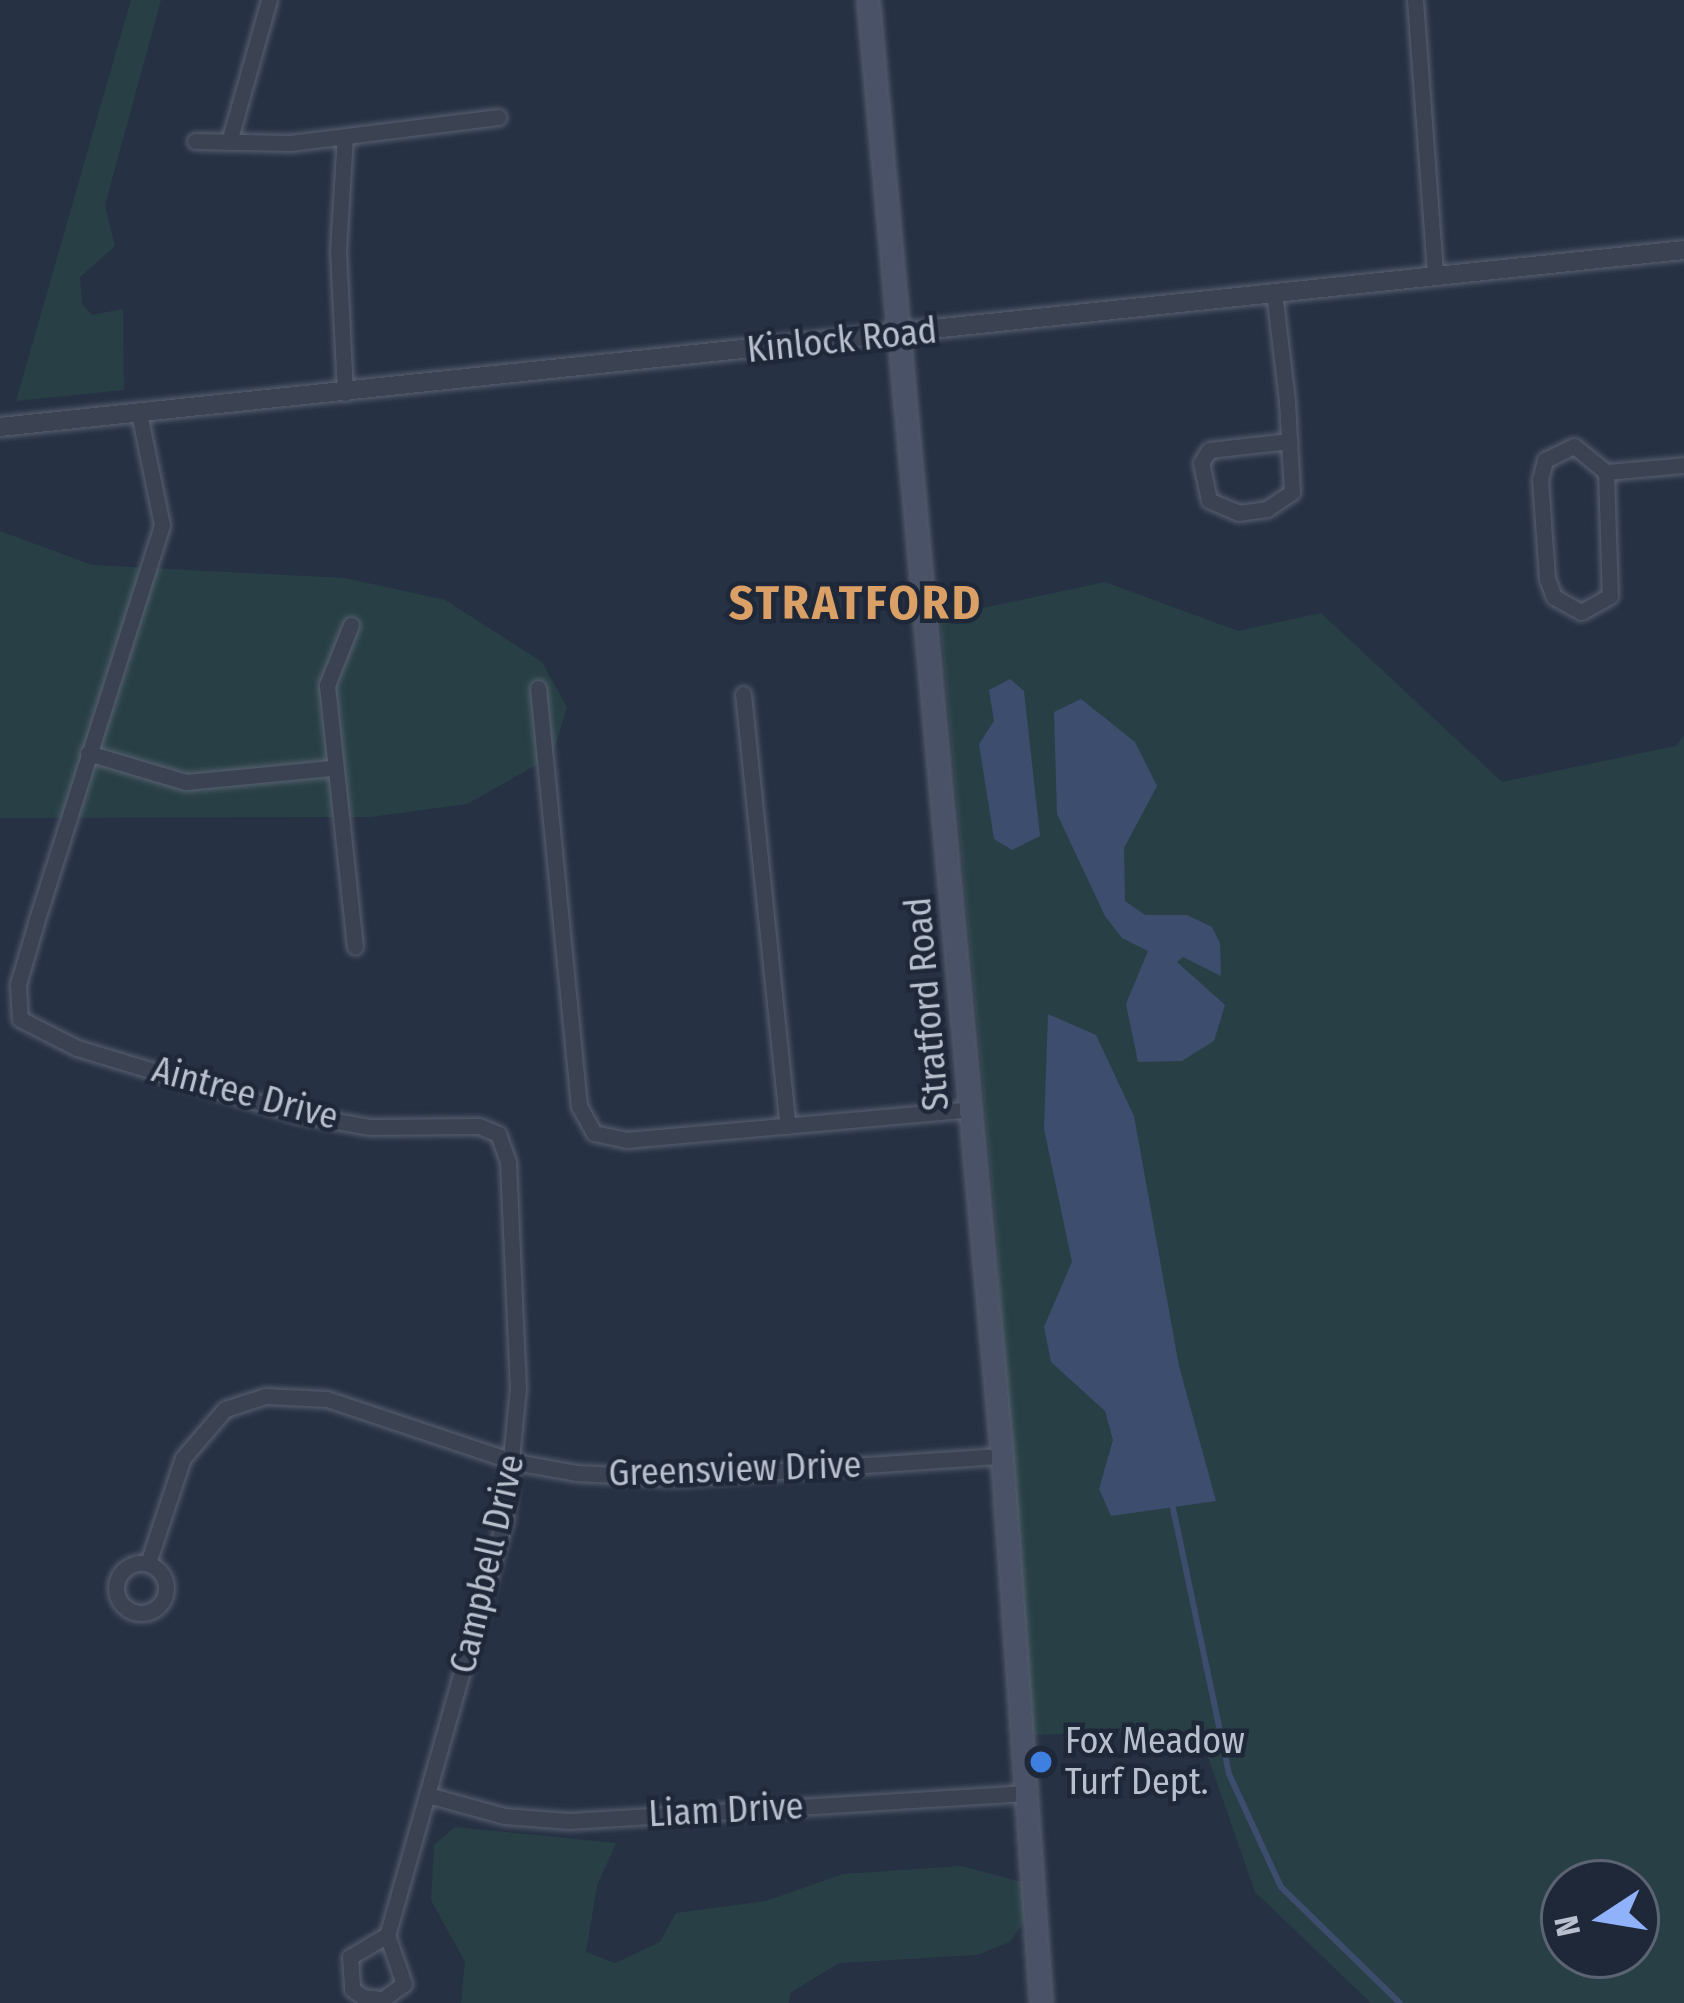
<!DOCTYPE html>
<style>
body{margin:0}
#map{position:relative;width:1684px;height:2003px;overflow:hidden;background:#263144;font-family:"Fira Sans Condensed",sans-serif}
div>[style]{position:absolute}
.green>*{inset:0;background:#284045}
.water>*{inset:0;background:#3c4d6d}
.stream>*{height:6px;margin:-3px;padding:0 3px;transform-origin:3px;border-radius:3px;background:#3c4d6d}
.roads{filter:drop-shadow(0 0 3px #596171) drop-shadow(0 0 3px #596171)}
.minor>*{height:15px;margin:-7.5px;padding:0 7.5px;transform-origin:7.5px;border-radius:7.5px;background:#3b4353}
.minor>.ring{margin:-7.5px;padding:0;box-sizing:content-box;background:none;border:15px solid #3b4353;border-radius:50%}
.tertiary>*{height:18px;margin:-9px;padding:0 9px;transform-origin:9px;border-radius:9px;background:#3b4353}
.secondary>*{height:21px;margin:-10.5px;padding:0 10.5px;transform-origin:10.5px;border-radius:10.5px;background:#495267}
.dots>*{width:33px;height:33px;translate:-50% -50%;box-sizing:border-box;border:6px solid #1f2839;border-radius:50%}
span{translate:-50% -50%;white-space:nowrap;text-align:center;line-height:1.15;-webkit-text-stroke:9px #1f2839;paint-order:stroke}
.street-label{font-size:36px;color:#b8bfcd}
.poi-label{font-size:36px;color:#b8bfcd}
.left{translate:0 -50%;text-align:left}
.district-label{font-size:48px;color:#daa066;font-weight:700;letter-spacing:3px}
.north{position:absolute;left:1540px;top:1859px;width:120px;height:120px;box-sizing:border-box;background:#1f2839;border:3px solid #5c6474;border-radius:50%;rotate:258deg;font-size:33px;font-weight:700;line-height:48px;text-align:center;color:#b8bfcd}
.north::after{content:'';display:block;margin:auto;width:42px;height:54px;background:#8fb2fb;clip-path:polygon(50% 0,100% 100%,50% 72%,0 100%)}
</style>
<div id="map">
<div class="green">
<i style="clip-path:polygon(131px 0,161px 0,105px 205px,115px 246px,80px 277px,82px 304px,92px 315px,123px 309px,124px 390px,16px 401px)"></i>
<i style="clip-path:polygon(0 531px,92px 565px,345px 578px,445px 600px,542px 662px,567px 707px,552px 756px,467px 804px,371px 817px,0 818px)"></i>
<i style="clip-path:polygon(evenodd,1105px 582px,1238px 631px,1321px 613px,1502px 782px,1676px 746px,1684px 736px,1684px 2003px,1371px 2003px,1255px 1892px,1199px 1731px,1022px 1735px,997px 1240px,940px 617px,1105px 582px,1564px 1883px,1636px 1883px,1636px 1955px,1564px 1955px,1564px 1883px)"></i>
<i style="clip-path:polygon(455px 1827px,616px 1843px,597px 1886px,586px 1952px,615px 1963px,660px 1942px,676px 1913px,766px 1901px,843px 1874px,961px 1866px,1026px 1883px,1026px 1919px,1010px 1942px,977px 1955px,839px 1963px,790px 1993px,789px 2003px,461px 2003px,465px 1962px,431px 1900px,434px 1845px)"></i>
</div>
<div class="water">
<i style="clip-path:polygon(1010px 679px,1024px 691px,1040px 836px,1012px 850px,994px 839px,979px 744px,994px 721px,989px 690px)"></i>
<i style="clip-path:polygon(1081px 699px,1135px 742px,1157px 786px,1124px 848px,1125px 901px,1145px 915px,1187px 915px,1212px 927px,1220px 943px,1221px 976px,1183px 957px,1177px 962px,1225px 1005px,1214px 1041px,1182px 1061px,1138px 1062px,1126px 1004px,1148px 951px,1122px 938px,1105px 916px,1057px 814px,1054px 712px)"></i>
<i style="clip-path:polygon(1048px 1014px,1096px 1035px,1134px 1116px,1179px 1366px,1216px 1501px,1111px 1516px,1099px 1489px,1113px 1440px,1105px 1411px,1051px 1362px,1044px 1327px,1072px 1262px,1044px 1129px)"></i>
</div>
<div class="stream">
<i style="left:1173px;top:1508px;width:272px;rotate:78.1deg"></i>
<i style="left:1229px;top:1774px;width:124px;rotate:65.3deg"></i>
<i style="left:1281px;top:1887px;width:166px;rotate:44.3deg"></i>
</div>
<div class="roads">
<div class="minor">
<i style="left:1415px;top:0;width:274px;rotate:85.8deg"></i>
<i style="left:195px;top:141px;width:95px;rotate:1.2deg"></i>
<i style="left:290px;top:143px;width:210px;rotate:-7.1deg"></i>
<i style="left:229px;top:142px;width:148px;rotate:-74.3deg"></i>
<i style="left:1274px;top:292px;width:110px;rotate:83.2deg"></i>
<i style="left:1287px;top:401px;width:40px;rotate:87.1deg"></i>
<i style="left:1289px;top:441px;width:51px;rotate:86.6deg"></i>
<i style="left:1292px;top:492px;width:30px;rotate:146deg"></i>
<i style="left:1267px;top:509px;width:28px;rotate:172deg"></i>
<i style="left:1239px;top:513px;width:33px;rotate:-157deg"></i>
<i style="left:1209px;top:500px;width:38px;rotate:-102deg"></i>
<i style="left:1201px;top:463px;width:15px;rotate:-58deg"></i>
<i style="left:1209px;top:450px;width:81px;rotate:-6.4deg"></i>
<i style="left:345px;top:393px;width:143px;rotate:-92.8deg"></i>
<i style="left:338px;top:250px;width:113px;rotate:-86.5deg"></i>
<i style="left:139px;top:413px;width:114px;rotate:78.4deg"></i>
<i style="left:162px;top:525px;width:417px;rotate:107.6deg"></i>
<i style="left:36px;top:923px;width:64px;rotate:106.4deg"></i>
<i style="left:18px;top:984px;width:35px;rotate:87deg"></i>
<i style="left:20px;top:1019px;width:64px;rotate:27deg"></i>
<i style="left:77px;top:1048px;width:230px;rotate:16.7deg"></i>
<i style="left:297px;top:1114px;width:73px;rotate:10.2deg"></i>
<i style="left:369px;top:1127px;width:110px;rotate:-0.5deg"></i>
<i style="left:479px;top:1126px;width:21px;rotate:23deg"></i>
<i style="left:498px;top:1134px;width:30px;rotate:70deg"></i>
<i style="left:508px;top:1162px;width:225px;rotate:87.5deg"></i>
<i style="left:518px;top:1387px;width:133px;rotate:95.6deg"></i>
<i style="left:505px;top:1519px;width:432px;rotate:105.8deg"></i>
<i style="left:387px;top:1935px;width:43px;rotate:149.3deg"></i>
<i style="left:350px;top:1957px;width:32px;rotate:86deg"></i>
<i style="left:352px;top:1989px;width:14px;rotate:36deg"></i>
<i style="left:363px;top:1997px;width:20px;rotate:6deg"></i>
<i style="left:383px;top:1999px;width:26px;rotate:-36deg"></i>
<i style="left:404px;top:1984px;width:52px;rotate:-109.1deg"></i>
<i style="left:1574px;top:446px;width:41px;rotate:39.1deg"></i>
<i style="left:1606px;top:472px;width:124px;rotate:88.2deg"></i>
<i style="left:1610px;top:596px;width:33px;rotate:151deg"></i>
<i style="left:1581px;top:612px;width:31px;rotate:-151deg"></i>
<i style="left:1554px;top:597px;width:19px;rotate:-111deg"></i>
<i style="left:1547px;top:579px;width:99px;rotate:-94deg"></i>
<i style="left:1540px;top:480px;width:21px;rotate:-76deg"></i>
<i style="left:1545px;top:460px;width:32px;rotate:-26deg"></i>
<i style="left:1606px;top:472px;width:78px;rotate:-5.1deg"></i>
<i style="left:351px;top:625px;width:65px;rotate:111.8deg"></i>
<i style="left:327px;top:685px;width:263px;rotate:83.9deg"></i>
<i style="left:538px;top:688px;width:420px;rotate:84.4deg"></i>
<i style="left:579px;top:1106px;width:31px;rotate:61deg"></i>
<i style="left:594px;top:1133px;width:33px;rotate:12deg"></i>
<i style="left:626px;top:1140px;width:346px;rotate:-5.1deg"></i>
<i style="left:743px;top:694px;width:434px;rotate:84.1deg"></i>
<i style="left:88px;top:753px;width:102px;rotate:16.5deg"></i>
<i style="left:186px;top:782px;width:146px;rotate:-5.5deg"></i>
<i class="ring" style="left:116px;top:1563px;width:35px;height:35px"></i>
<i style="left:148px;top:1563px;width:111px;rotate:-71.6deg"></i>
<i style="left:183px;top:1458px;width:65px;rotate:-49.4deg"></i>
<i style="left:225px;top:1409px;width:42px;rotate:-18deg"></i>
<i style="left:265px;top:1396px;width:62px;rotate:2.8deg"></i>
<i style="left:327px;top:1399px;width:198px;rotate:18.5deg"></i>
<i style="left:515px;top:1462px;width:62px;rotate:10.2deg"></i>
<i style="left:576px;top:1473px;width:100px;rotate:2.9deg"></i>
<i style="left:676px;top:1478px;width:327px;rotate:-3.9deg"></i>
<i style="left:428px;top:1795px;width:79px;rotate:15.4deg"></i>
<i style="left:504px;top:1816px;width:65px;rotate:4.4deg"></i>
<i style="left:569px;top:1821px;width:458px;rotate:-3.5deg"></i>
</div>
<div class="tertiary">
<i style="left:0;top:427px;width:1693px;rotate:-6deg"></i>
</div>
<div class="secondary">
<i style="left:868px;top:0;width:1462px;rotate:84.74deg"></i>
<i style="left:1002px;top:1456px;width:548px;rotate:85.92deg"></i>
</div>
</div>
<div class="dots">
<i style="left:1041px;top:1762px;background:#3f7fe0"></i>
</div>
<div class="street-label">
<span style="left:842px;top:341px;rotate:-6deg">Kinlock Road</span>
<span style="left:928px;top:1004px;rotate:-95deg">Stratford Road</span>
<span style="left:245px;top:1094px;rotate:15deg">Aintree Drive</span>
<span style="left:735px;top:1470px;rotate:-2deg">Greensview Drive</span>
<span style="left:488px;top:1564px;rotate:-77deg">Campbell Drive</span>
<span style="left:726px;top:1811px;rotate:-3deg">Liam Drive</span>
</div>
<div class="poi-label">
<span class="left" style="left:1065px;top:1762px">Fox Meadow<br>Turf Dept.</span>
</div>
<div class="district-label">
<span style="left:856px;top:604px">STRATFORD</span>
</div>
<div class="north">N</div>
</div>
